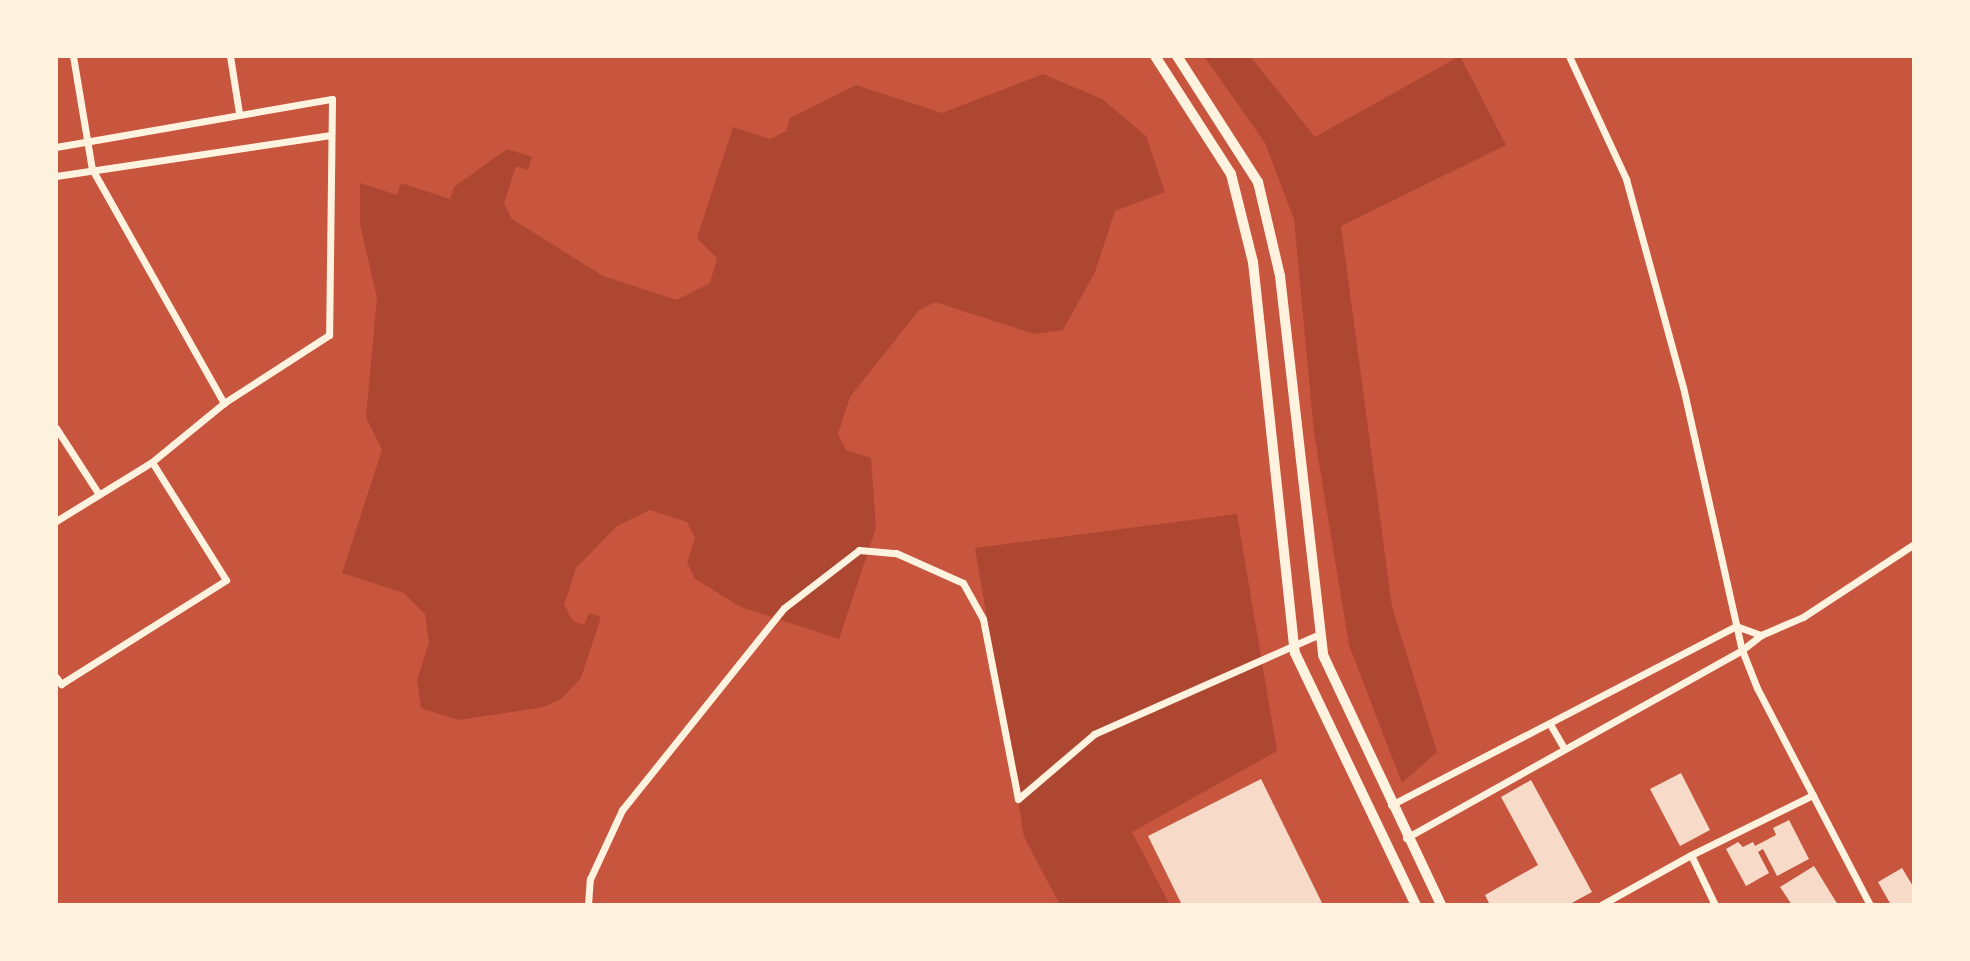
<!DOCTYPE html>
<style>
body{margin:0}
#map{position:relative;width:1970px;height:961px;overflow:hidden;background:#c8553d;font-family:"Fira Sans Condensed",sans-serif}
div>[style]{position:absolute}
.green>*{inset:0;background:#ae4732}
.building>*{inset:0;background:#f7dbc8}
.minor>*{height:7px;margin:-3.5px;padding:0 3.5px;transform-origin:3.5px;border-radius:3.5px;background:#fff3e0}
.tertiary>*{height:10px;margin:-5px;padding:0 5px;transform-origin:5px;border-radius:5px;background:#fff3e0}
span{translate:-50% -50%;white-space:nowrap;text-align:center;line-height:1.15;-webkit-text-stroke:5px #fff3e0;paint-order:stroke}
.frame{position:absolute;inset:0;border:58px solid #fff3e0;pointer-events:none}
</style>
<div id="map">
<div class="green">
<i style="clip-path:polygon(1204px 56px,1250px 56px,1315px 137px,1460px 56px,1506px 145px,1341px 226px,1392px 607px,1437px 752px,1402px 783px,1349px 645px,1314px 433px,1294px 219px,1265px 143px)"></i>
<i style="clip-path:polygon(1043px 74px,1102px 99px,1146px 136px,1165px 192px,1115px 211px,1095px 272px,1063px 330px,1034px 334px,935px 302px,919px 310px,850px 397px,838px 434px,846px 450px,871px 458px,876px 528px,839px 639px,741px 607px,695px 579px,687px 563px,695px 538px,687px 522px,650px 510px,617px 526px,576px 568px,564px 605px,573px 621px,584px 625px,589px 613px,601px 617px,581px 678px,561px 699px,544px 707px,458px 720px,421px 708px,417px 680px,429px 643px,425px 614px,404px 593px,342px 573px,382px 450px,366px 417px,377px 298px,360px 224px,360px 183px,397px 195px,401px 183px,450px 199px,454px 187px,507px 149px,532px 157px,528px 170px,516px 166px,504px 203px,512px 219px,603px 276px,677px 300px,710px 283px,717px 258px,697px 238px,733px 127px,770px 139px,786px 131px,790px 118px,856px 85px,942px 113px)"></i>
<i style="clip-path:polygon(1237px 514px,1277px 751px,1132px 832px,1170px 905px,1060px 905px,1024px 837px,975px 548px)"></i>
</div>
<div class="building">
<i style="clip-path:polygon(1681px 773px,1710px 830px,1680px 846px,1650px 789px)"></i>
<i style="clip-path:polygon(1261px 779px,1323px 905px,1182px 905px,1148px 836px)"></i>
<i style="clip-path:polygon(1531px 780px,1592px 892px,1568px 905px,1490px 905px,1485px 895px,1538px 865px,1501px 797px)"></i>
<i style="clip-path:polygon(1789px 820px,1809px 859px,1777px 876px,1763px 849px,1758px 852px,1769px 873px,1746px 886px,1726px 849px,1738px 842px,1743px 847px,1753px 842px,1755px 846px,1776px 835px,1773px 828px)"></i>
<i style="clip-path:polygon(1814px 866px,1838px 905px,1792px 905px,1780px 887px)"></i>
<i style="clip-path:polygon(1902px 868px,1914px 888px,1914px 905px,1891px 905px,1878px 882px)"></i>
</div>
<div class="minor">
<i style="left:73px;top:56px;width:115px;rotate:80.5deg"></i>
<i style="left:92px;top:169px;width:269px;rotate:60.6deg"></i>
<i style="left:230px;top:56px;width:58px;rotate:81deg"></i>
<i style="left:1569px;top:56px;width:136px;rotate:65.1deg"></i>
<i style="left:1626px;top:179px;width:216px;rotate:74.7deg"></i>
<i style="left:1683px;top:387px;width:270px;rotate:77.4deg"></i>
<i style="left:1742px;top:650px;width:41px;rotate:68.5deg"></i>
<i style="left:1757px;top:688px;width:245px;rotate:62.5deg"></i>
<i style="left:56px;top:147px;width:280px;rotate:-9.9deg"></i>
<i style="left:332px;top:99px;width:236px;rotate:90.7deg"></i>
<i style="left:329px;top:335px;width:125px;rotate:147.1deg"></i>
<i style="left:224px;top:403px;width:93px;rotate:140.7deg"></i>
<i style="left:152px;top:462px;width:113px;rotate:148.4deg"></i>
<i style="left:56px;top:176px;width:276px;rotate:-8.5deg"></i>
<i style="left:56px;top:428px;width:77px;rotate:57.1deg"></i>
<i style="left:56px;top:677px;width:9px;rotate:54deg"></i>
<i style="left:61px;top:684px;width:195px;rotate:-32.2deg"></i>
<i style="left:226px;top:580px;width:139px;rotate:-122.1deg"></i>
<i style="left:1550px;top:724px;width:28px;rotate:60deg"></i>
<i style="left:1018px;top:799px;width:100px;rotate:-40.5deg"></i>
<i style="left:1094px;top:734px;width:247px;rotate:-23.9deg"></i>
<i style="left:1391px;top:805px;width:389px;rotate:-27.4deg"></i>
<i style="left:1736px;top:626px;width:27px;rotate:20deg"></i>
<i style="left:1406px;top:838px;width:385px;rotate:-29.2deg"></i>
<i style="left:1742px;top:650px;width:24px;rotate:-38deg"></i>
<i style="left:1761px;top:635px;width:46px;rotate:-23.2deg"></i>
<i style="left:1803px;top:617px;width:133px;rotate:-33.3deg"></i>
<i style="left:588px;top:905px;width:26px;rotate:-86deg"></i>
<i style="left:590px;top:879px;width:76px;rotate:-65.1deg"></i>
<i style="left:622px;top:810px;width:259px;rotate:-51.3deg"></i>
<i style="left:784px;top:608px;width:95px;rotate:-37.7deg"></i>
<i style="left:859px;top:550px;width:37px;rotate:5deg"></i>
<i style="left:896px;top:553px;width:73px;rotate:24.1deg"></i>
<i style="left:963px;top:583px;width:41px;rotate:60.9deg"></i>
<i style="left:983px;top:619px;width:183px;rotate:79deg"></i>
<i style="left:1601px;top:905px;width:103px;rotate:-29.1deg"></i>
<i style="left:1715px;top:905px;width:55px;rotate:-115.6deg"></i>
<i style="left:1691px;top:855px;width:136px;rotate:-26.2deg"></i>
</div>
<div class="tertiary">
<i style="left:1155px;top:56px;width:140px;rotate:57.2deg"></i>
<i style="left:1231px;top:174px;width:91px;rotate:76deg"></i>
<i style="left:1253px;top:262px;width:393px;rotate:83.9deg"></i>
<i style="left:1295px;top:653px;width:280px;rotate:64.4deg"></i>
<i style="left:1177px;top:56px;width:150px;rotate:57.3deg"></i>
<i style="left:1258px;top:182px;width:97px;rotate:76.8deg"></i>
<i style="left:1280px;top:276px;width:381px;rotate:83.5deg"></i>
<i style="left:1323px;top:655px;width:276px;rotate:64.7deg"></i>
</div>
<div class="frame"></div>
</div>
